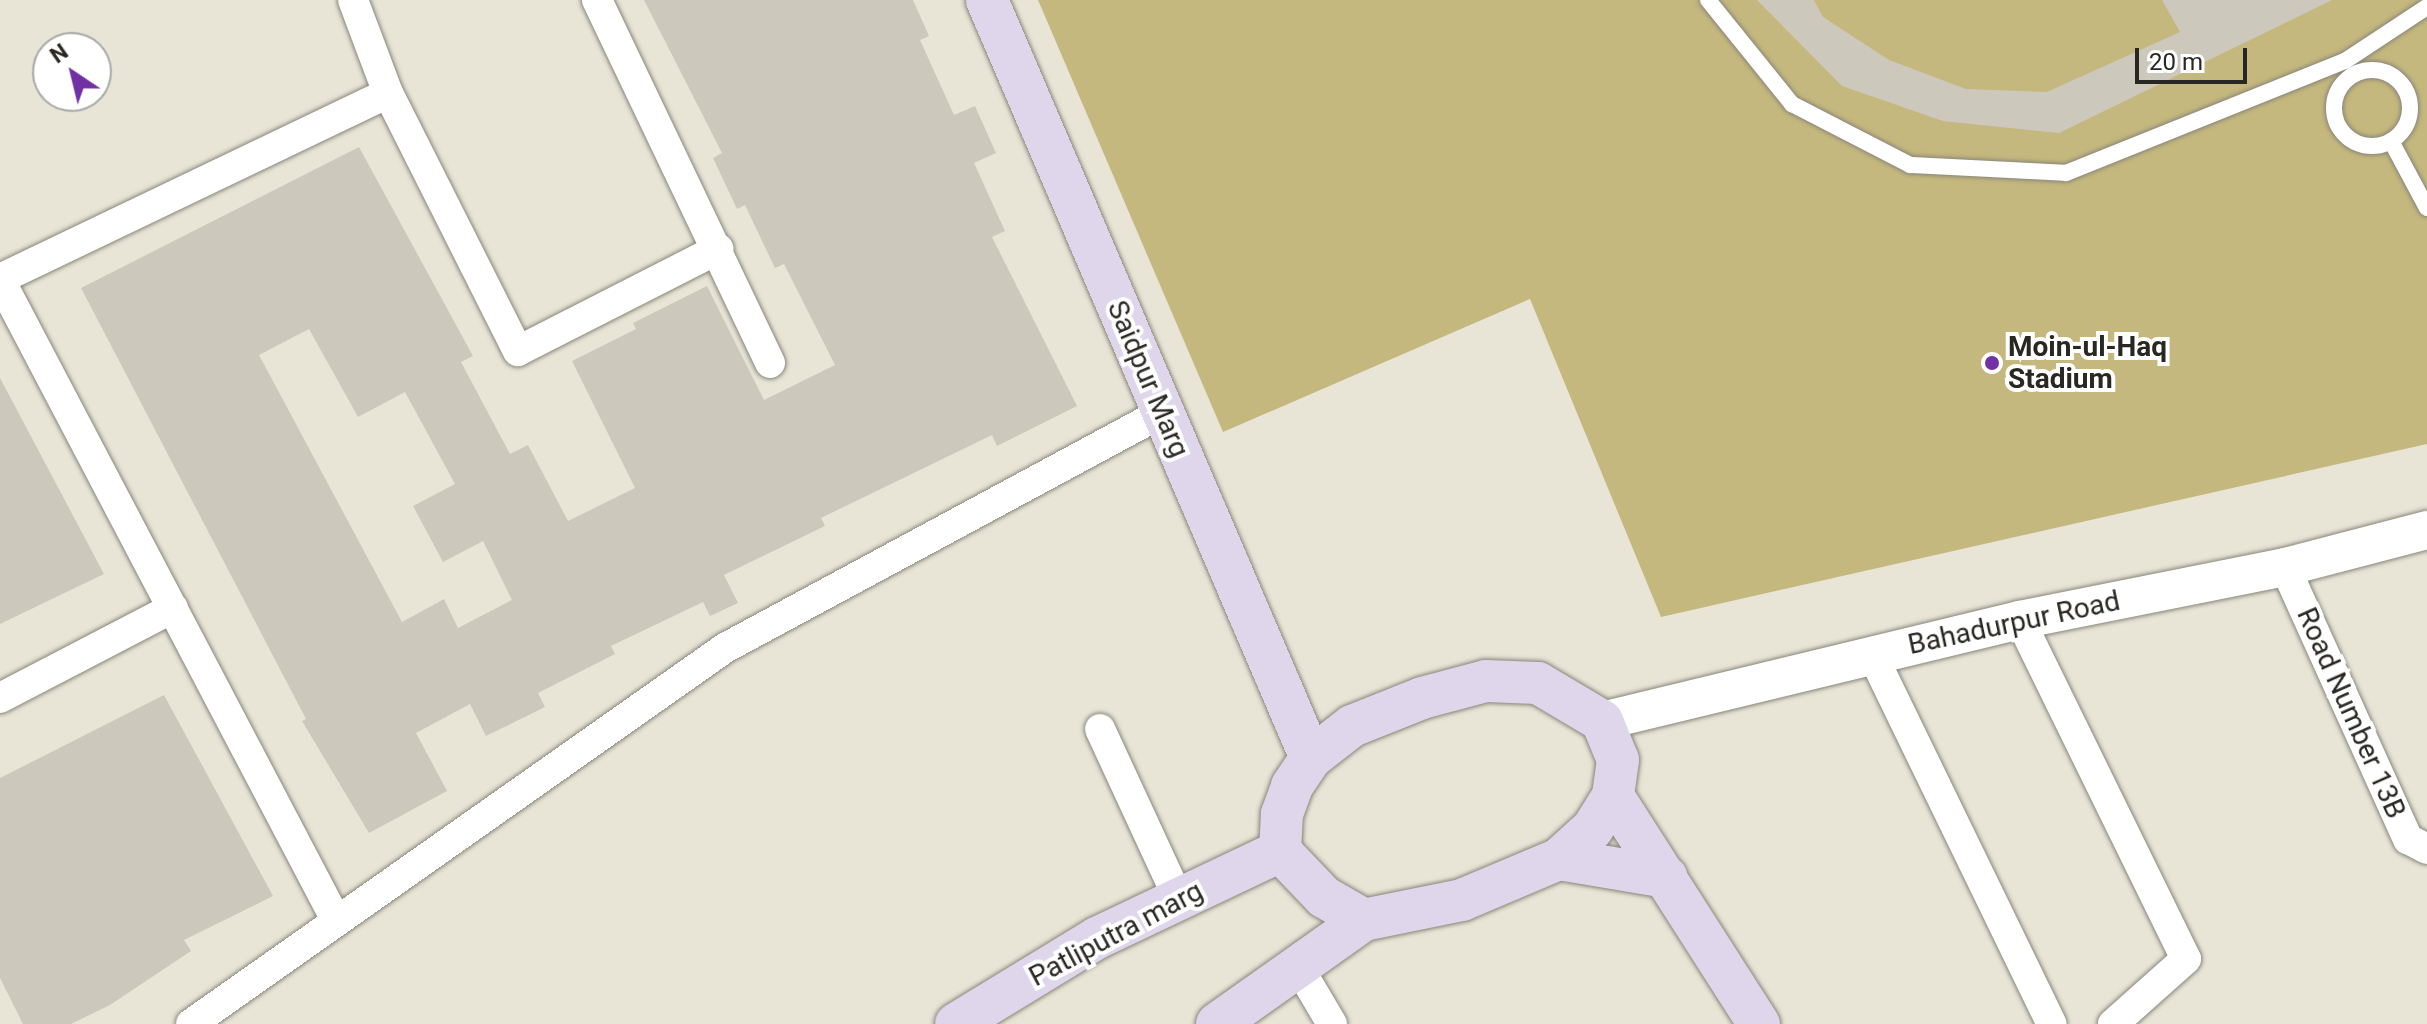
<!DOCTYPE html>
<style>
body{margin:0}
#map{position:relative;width:2427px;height:1024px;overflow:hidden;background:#e8e5d7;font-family:Roboto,sans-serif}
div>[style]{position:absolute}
.green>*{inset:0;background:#c5b87e}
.building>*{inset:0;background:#ccc9bc}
.roads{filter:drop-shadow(0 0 2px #89867a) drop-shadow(0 0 2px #89867a)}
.service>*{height:16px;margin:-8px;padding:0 8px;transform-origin:8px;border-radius:8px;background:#fff}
.service>.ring{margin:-8px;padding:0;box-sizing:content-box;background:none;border:16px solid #fff;border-radius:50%}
.minor>*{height:30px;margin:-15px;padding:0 15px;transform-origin:15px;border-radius:15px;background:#fff}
.tertiary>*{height:38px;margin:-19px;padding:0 19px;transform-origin:19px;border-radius:19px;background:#fff}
.secondary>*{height:42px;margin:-21px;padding:0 21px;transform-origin:21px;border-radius:21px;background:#e0d6eb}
.dots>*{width:22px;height:22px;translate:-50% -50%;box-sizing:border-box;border:4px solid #fff;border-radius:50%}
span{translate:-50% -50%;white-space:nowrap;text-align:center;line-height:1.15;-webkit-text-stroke:8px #fff;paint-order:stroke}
.poi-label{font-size:28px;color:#282722;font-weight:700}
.left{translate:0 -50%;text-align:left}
.street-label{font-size:28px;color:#282722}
.north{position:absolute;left:32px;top:32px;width:80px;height:80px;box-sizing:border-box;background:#fff;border:2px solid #a9a9a7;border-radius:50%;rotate:325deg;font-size:22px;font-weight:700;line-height:32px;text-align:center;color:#282722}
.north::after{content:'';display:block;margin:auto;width:28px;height:36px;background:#7130a4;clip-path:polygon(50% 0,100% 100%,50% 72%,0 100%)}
.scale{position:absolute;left:2135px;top:48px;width:112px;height:36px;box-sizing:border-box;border:4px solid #282722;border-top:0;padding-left:10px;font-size:24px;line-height:28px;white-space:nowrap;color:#282722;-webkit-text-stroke:6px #fff;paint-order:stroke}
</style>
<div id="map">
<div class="green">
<i style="clip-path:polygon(1038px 0,2427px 0,2427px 444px,1661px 617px,1530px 299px,1223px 432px)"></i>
</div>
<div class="building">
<i style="clip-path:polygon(evenodd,644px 0,913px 0,929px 36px,920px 40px,954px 115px,975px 106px,996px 153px,974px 163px,1005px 231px,992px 237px,1077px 406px,997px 446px,992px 435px,821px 518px,825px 526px,724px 575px,738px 603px,710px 616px,703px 602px,611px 646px,615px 654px,538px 693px,545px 707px,486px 736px,470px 704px,416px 733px,447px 791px,369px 833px,302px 721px,306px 719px,81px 288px,359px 147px,473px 356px,461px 362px,510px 454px,528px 445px,568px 521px,635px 488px,572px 361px,636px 329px,633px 323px,707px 286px,764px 400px,835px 365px,784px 264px,775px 268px,745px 205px,737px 209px,713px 158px,722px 153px,644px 0,309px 329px,358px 417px,405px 392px,455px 484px,413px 506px,443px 562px,483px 541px,512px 600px,458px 628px,444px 599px,402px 622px,259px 355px,309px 329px)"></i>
<i style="clip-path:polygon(1757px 0,1814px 0,1823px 17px,1889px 60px,1966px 89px,2047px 92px,2180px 32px,2162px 0,2332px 0,2059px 133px,1943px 121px,1842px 86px)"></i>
<i style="clip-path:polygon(0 378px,104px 574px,0 624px)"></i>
<i style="clip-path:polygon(164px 695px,273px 896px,184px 940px,191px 951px,110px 1005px,71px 1024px,23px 1024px,0 978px,0 778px)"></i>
</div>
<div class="roads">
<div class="service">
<i style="left:1708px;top:0;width:134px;rotate:51.1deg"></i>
<i style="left:1792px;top:104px;width:133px;rotate:27.3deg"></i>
<i style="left:1910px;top:165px;width:156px;rotate:2.9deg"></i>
<i style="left:2066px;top:173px;width:301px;rotate:-21.9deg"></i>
<i style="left:2345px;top:61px;width:98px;rotate:-33.4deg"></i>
<i class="ring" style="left:2334px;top:70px;width:60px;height:60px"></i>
<i style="left:2391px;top:141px;width:76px;rotate:61.8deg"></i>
</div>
<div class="minor">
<i style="left:353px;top:0;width:99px;rotate:69.4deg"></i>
<i style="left:388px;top:93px;width:289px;rotate:63.3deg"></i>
<i style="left:518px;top:351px;width:225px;rotate:-27deg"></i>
<i style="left:597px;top:0;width:402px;rotate:64.5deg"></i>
<i style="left:0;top:279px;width:430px;rotate:-25.6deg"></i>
<i style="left:0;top:280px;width:721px;rotate:62.3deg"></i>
<i style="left:2285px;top:567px;width:299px;rotate:65.7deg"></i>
<i style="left:2408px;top:839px;width:21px;rotate:28deg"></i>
<i style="left:2020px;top:620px;width:377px;rotate:63.9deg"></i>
<i style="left:2186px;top:959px;width:98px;rotate:138.3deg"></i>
<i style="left:1872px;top:654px;width:411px;rotate:64.1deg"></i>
<i style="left:0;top:698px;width:195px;rotate:-27.5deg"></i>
<i style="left:1100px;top:729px;width:188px;rotate:65.2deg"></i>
<i style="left:1299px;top:968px;width:65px;rotate:59.5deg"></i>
<i style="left:191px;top:1024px;width:653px;rotate:-35.15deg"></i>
<i style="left:725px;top:648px;width:496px;rotate:-28.3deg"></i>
</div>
<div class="tertiary">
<i style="left:1602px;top:721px;width:430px;rotate:-13.6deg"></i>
<i style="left:2020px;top:620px;width:270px;rotate:-11.3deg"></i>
<i style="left:2285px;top:567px;width:147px;rotate:-14.6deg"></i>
</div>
<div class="secondary">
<i style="left:987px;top:0;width:824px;rotate:66.86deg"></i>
<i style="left:1486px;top:681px;width:52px;rotate:2.2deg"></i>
<i style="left:1538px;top:683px;width:74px;rotate:30.7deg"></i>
<i style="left:1602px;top:721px;width:42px;rotate:67.7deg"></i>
<i style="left:1618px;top:760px;width:36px;rotate:98deg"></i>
<i style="left:1613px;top:796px;width:39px;rotate:122deg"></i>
<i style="left:1592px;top:829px;width:45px;rotate:137.7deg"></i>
<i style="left:1559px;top:859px;width:105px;rotate:157.1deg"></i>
<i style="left:1462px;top:900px;width:100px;rotate:168.5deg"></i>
<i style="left:1364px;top:920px;width:46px;rotate:-150.1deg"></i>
<i style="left:1324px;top:897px;width:64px;rotate:-133.7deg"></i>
<i style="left:1280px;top:851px;width:37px;rotate:-87deg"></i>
<i style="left:1282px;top:814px;width:30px;rotate:-70deg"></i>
<i style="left:1292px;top:786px;width:34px;rotate:-56deg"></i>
<i style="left:1311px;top:758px;width:52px;rotate:-38deg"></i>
<i style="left:1352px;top:726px;width:75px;rotate:-21.8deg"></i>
<i style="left:1422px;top:698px;width:66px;rotate:-14.9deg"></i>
<i style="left:1613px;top:796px;width:271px;rotate:57.4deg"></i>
<i style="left:1559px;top:859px;width:109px;rotate:9.5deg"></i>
<i style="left:956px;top:1024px;width:165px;rotate:-31.4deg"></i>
<i style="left:1097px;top:938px;width:203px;rotate:-25.4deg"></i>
<i style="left:1217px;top:1024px;width:180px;rotate:-35.3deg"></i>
</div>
</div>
<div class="dots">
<i style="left:1992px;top:363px;background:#7130a4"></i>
</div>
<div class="poi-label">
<span class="left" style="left:2008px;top:363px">Moin-ul-Haq<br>Stadium</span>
</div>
<div class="street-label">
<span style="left:1148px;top:379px;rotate:67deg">Saidpur Marg</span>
<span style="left:2014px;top:623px;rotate:-12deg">Bahadurpur Road</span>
<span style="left:2351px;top:713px;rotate:66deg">Road Number 13B</span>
<span style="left:1116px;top:934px;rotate:-28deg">Patliputra marg</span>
</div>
<div class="north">N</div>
<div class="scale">20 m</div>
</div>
